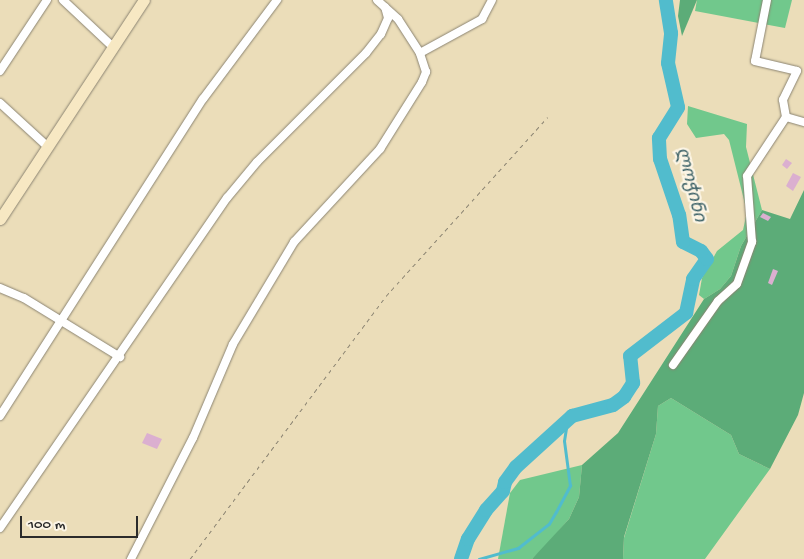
<!DOCTYPE html>
<meta charset="utf-8">
<style>
body{margin:0}
#map{position:relative;width:804px;height:559px;overflow:hidden;background:#ebddb9;font-family:"Gochi Hand","Noto Sans Georgian",sans-serif}
div>[style]{position:absolute}
.green>*{inset:0;background:#71c88c}
.forest>*{inset:0;background:#5cac78}
.stream>*{height:2.5px;margin:-1.25px;padding:0 1.25px;transform-origin:1.25px;border-radius:1.25px;background:#51bccd}
.river>*{height:14px;margin:-7px;padding:0 7px;transform-origin:7px;border-radius:7px;background:#51bccd}
.building>*{inset:0;background:#dbafd0}
.path>*{height:1px;margin-top:-0.5px;transform-origin:0;background:repeating-linear-gradient(90deg,#8b8472 0 4px,transparent 0 8px)}
.roads{filter:drop-shadow(0 0 1px #8b8472) drop-shadow(0 0 1px #8b8472)}
.street>*{height:8px;margin:-4px;padding:0 4px;transform-origin:4px;border-radius:4px;background:#fff}
.secondary>*{height:11px;margin:-5.5px;padding:0 5.5px;transform-origin:5.5px;border-radius:5.5px;background:#f7e8c3}
span{translate:-50% -50%;white-space:nowrap;text-align:center;line-height:1.15;-webkit-text-stroke:4.5px #fcf5e5;paint-order:stroke}
.water-label{font-size:18px;color:#385e64;font-style:italic}
.scale{position:absolute;left:20px;top:516px;width:118px;height:22px;box-sizing:border-box;border:2px solid #2b2b2b;border-top:0;padding-left:6px;font-size:15px;line-height:18px;white-space:nowrap;color:#2b2b2b;-webkit-text-stroke:4px #fcf5e5;paint-order:stroke}
</style>
<div id="map">
<div class="green">
<i style="clip-path:polygon(697px 0,792px 0,785px 28px,695px 11px)"></i>
<i style="clip-path:polygon(688px 106px,747px 124px,746px 147px,762px 210px,741px 246px,731px 276px,720px 289px,704px 299px,699px 295px,702px 278px,717px 251px,743px 230px,747px 212px,729px 140px,724px 134px,696px 138px,687px 124px)"></i>
<i style="clip-path:polygon(671px 398px,731px 435px,739px 454px,770px 469px,705px 559px,623px 559px,624px 538px,656px 434px,658px 406px)"></i>
<i style="clip-path:polygon(582px 465px,579px 497px,569px 519px,541px 551px,532px 559px,498px 559px,510px 493px,520px 480px)"></i>
</div>
<div class="forest">
<i style="clip-path:polygon(680px 0,697px 0,682px 36px,678px 16px)"></i>
<i style="clip-path:polygon(804px 190px,804px 393px,798px 415px,770px 469px,739px 454px,731px 435px,671px 398px,658px 406px,656px 434px,624px 537px,623px 559px,532px 559px,569px 519px,579px 497px,582px 465px,618px 433px,704px 299px,720px 289px,731px 276px,741px 246px,762px 210px,790px 219px)"></i>
</div>
<div class="stream">
<i style="left:479px;top:559px;width:41px;rotate:-15.8deg"></i>
<i style="left:518px;top:548px;width:39px;rotate:-38deg"></i>
<i style="left:549px;top:524px;width:14px;rotate:-60deg"></i>
<i style="left:556px;top:512px;width:30px;rotate:-62deg"></i>
<i style="left:570px;top:486px;width:45px;rotate:-97.6deg"></i>
<i style="left:564px;top:441px;width:19px;rotate:-81deg"></i>
</div>
<div class="river">
<i style="left:461px;top:559px;width:21px;rotate:-71deg"></i>
<i style="left:468px;top:539px;width:34px;rotate:-58deg"></i>
<i style="left:486px;top:510px;width:25px;rotate:-48deg"></i>
<i style="left:503px;top:491px;width:9px;rotate:-77deg"></i>
<i style="left:505px;top:482px;width:19px;rotate:-54deg"></i>
<i style="left:516px;top:467px;width:76px;rotate:-42.3deg"></i>
<i style="left:572px;top:416px;width:42px;rotate:-15deg"></i>
<i style="left:613px;top:405px;width:14px;rotate:-36deg"></i>
<i style="left:624px;top:397px;width:17px;rotate:-57deg"></i>
<i style="left:633px;top:383px;width:27px;rotate:-96deg"></i>
<i style="left:630px;top:356px;width:71px;rotate:-37.5deg"></i>
<i style="left:686px;top:313px;width:35px;rotate:-78deg"></i>
<i style="left:693px;top:279px;width:24px;rotate:-55deg"></i>
<i style="left:707px;top:259px;width:10px;rotate:-127deg"></i>
<i style="left:701px;top:251px;width:20px;rotate:-153deg"></i>
<i style="left:683px;top:242px;width:27px;rotate:-98deg"></i>
<i style="left:679px;top:215px;width:59px;rotate:-108.7deg"></i>
<i style="left:660px;top:159px;width:21px;rotate:-93deg"></i>
<i style="left:659px;top:138px;width:36px;rotate:-58deg"></i>
<i style="left:678px;top:107px;width:45px;rotate:-102.8deg"></i>
<i style="left:668px;top:63px;width:30px;rotate:-84deg"></i>
<i style="left:671px;top:33px;width:33px;rotate:-99deg"></i>
</div>
<div class="building">
<i style="clip-path:polygon(786px 159px,792px 163px,787px 169px,782px 165px)"></i>
<i style="clip-path:polygon(793px 173px,801px 177px,793px 191px,786px 186px)"></i>
<i style="clip-path:polygon(763px 213px,771px 217px,768px 221px,760px 217px)"></i>
<i style="clip-path:polygon(773px 269px,778px 271px,772px 285px,768px 283px)"></i>
<i style="clip-path:polygon(147px 433px,162px 439px,157px 449px,142px 443px)"></i>
</div>
<div class="path">
<i style="left:190px;top:559px;width:328px;rotate:-53.3deg"></i>
<i style="left:386px;top:296px;width:241px;rotate:-47.9deg"></i>
</div>
<div class="roads">
<div class="street">
<i style="left:63px;top:0;width:69px;rotate:43.2deg"></i>
<i style="left:767px;top:0;width:62px;rotate:101.1deg"></i>
<i style="left:755px;top:61px;width:43px;rotate:13.4deg"></i>
<i style="left:797px;top:71px;width:32px;rotate:116deg"></i>
<i style="left:783px;top:100px;width:17px;rotate:80deg"></i>
<i style="left:420px;top:53px;width:71px;rotate:-28.7deg"></i>
<i style="left:482px;top:19px;width:21px;rotate:-62deg"></i>
<i style="left:0;top:71px;width:85px;rotate:-56.5deg"></i>
<i style="left:0;top:103px;width:64px;rotate:42.5deg"></i>
<i style="left:0;top:288px;width:26px;rotate:23deg"></i>
<i style="left:24px;top:298px;width:113px;rotate:31.6deg"></i>
<i style="left:673px;top:365px;width:78px;rotate:-54.9deg"></i>
<i style="left:718px;top:301px;width:25px;rotate:-42deg"></i>
<i style="left:737px;top:284px;width:45px;rotate:-70.3deg"></i>
<i style="left:752px;top:242px;width:66px;rotate:-94.3deg"></i>
<i style="left:747px;top:176px;width:71px;rotate:-56.5deg"></i>
<i style="left:786px;top:117px;width:19px;rotate:16deg"></i>
<i style="left:0;top:416px;width:376px;rotate:-57.4deg"></i>
<i style="left:203px;top:99px;width:124px;rotate:-53.2deg"></i>
<i style="left:0;top:528px;width:401px;rotate:-55.5deg"></i>
<i style="left:227px;top:198px;width:47px;rotate:-50.2deg"></i>
<i style="left:257px;top:162px;width:154px;rotate:-45deg"></i>
<i style="left:366px;top:53px;width:24px;rotate:-52deg"></i>
<i style="left:381px;top:34px;width:17px;rotate:-66deg"></i>
<i style="left:388px;top:18px;width:11px;rotate:-105deg"></i>
<i style="left:131px;top:559px;width:136px;rotate:-62.9deg"></i>
<i style="left:193px;top:438px;width:102px;rotate:-66.9deg"></i>
<i style="left:233px;top:344px;width:119px;rotate:-59.1deg"></i>
<i style="left:294px;top:242px;width:127px;rotate:-47.2deg"></i>
<i style="left:380px;top:149px;width:79px;rotate:-57.9deg"></i>
<i style="left:422px;top:82px;width:11px;rotate:-68deg"></i>
<i style="left:426px;top:72px;width:20px;rotate:-108deg"></i>
<i style="left:420px;top:53px;width:40px;rotate:-122.9deg"></i>
<i style="left:398px;top:19px;width:28px;rotate:-138deg"></i>
</div>
<div class="secondary">
<i style="left:0;top:219px;width:262px;rotate:-56.7deg"></i>
</div>
</div>
<div class="water-label">
<span style="left:689px;top:185px;rotate:76deg">ლოჭინი</span>
</div>
<div class="scale">100 m</div>
</div>
